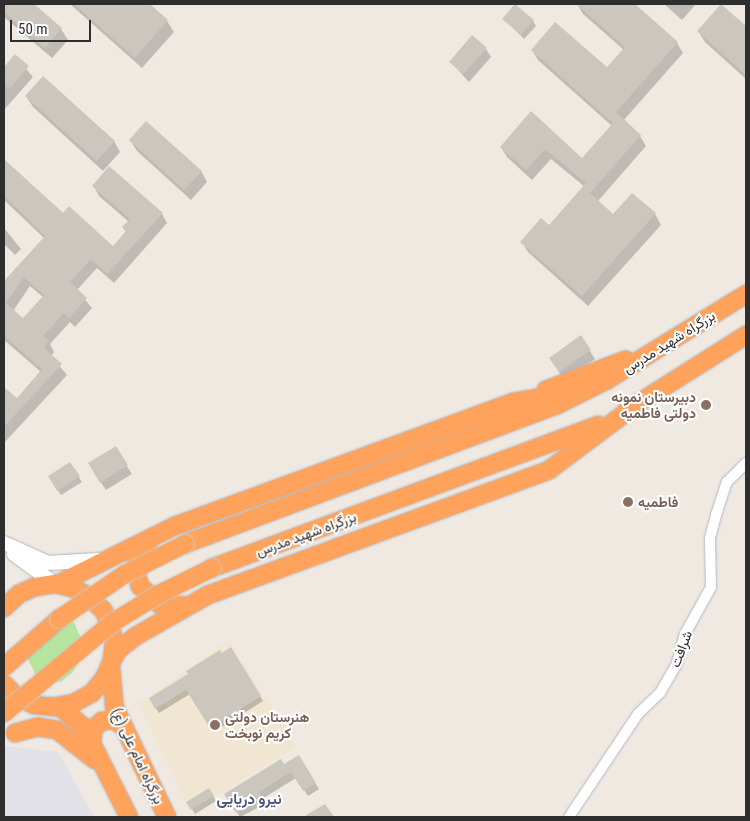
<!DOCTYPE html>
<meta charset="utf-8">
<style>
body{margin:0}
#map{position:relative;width:750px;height:821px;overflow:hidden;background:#efe9e1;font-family:"Roboto Condensed",Vazirmatn,sans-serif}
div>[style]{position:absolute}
.industrial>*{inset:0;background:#e3e1e8}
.education>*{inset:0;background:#f0e6d1}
.green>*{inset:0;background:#b6e59e}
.shadow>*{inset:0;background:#0003}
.building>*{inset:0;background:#cbc7bf}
.roads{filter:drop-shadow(0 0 1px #b4b7c1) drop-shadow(0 0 1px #b4b7c1)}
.street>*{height:10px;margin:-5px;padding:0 5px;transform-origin:5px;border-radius:5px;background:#fff}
.secondary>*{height:14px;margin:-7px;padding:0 7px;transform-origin:7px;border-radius:7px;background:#fff}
.highway>*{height:18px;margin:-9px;padding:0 9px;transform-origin:9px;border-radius:9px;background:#ffa35c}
.bridges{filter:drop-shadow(0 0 1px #c9c9c9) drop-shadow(0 0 1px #c9c9c9)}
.highway-bridge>*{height:18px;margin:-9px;padding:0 9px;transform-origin:9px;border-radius:9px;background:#ffa35c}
.dots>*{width:14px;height:14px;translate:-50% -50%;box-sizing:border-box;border:2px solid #fff;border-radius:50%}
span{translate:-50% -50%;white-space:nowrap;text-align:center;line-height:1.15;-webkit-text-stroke:4px #fff;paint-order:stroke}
.street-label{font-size:14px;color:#2e2e2e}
.education-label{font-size:14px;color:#785e54;font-weight:700}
.right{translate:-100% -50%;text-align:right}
.left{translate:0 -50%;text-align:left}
.neighbourhood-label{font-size:15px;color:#4d5680;font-weight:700}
.frame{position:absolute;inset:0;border:5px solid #2e2e2e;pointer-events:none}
.scale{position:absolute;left:10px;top:20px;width:81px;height:22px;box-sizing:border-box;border:2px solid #2e2e2e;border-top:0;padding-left:6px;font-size:15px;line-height:18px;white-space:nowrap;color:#2e2e2e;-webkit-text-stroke:4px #fff;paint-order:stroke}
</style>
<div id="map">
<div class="industrial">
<i style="clip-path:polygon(5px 746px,58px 752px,94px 817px,4px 817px)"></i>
</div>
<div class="education">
<i style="clip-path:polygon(229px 640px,296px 747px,190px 811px,138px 704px)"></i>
</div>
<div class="green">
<i style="clip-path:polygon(52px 615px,73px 620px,83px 643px,81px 658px,73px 672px,62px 681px,52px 684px,37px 678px,27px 657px,32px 631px)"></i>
</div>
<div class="shadow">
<i style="clip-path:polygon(4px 4px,32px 4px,61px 29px,68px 40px,52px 58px,4px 17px)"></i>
<i style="clip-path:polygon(70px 4px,148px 4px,167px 21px,174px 32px,142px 68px)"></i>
<i style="clip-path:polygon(577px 4px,634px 4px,677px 43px,683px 53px,623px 121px,640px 136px,646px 146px,598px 201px,613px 215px,655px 214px,661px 225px,588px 306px,528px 252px,522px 242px,549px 227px,585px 187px,551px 159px,532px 180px,507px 157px,501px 147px,532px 113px,582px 159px,612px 126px,538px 60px,532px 50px,607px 69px,624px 50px,583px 14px)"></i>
<i style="clip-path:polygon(664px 4px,696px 4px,682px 20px)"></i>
<i style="clip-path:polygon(721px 6px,746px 28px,746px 79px,705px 42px,698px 31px)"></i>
<i style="clip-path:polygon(504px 19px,533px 21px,536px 26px,524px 39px)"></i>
<i style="clip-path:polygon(486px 49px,491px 57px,469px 82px,451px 62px)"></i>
<i style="clip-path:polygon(15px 56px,33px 77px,4px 110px,4px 69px)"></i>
<i style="clip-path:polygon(26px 96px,114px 141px,120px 152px,103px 171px,33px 107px)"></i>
<i style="clip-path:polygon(130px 140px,201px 171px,207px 182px,191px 200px,137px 151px)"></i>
<i style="clip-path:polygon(evenodd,4px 160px,64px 214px,113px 247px,127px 233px,123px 228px,129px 222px,99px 196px,94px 186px,162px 214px,167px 223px,114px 283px,97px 268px,77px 290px,92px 308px,75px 327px,70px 322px,50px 344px,54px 352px,51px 356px,67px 375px,4px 443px,4px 388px,17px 400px,41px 372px,4px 340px,4px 282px,44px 238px,4px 200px,4px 160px,30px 286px,43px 297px,23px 320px,13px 311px,30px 286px)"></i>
<i style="clip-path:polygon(4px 228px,21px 249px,15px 255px,4px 244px)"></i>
<i style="clip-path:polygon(581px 337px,595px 359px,564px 380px,550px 358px)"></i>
<i style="clip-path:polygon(115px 448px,132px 474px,106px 490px,94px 472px)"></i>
<i style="clip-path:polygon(70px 464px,82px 482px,61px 495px,49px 477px)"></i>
<i style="clip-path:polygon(230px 649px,263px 701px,214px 732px,190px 694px,159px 713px,150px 699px)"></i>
<i style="clip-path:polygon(299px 757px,319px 789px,308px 796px,296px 778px,262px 799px,265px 804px,240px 817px,226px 795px)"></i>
<i style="clip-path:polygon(209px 790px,216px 801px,195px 814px,188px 802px)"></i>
</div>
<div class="building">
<i style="clip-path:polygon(4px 4px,34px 4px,62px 28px,45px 48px,4px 12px)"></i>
<i style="clip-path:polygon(74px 4px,150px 4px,168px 20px,135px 58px)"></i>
<i style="clip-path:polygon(515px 4px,534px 20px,521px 35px,502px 19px)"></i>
<i style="clip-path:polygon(576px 4px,635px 4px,678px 42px,616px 112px,641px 135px,590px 193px,613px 214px,632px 193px,656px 213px,582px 296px,520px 242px,541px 218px,549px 225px,586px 183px,545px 149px,526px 170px,500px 147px,531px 111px,582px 158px,613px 123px,531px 50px,555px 22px,607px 67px,625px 47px)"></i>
<i style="clip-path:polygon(721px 4px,746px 26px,746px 75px,697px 31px)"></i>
<i style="clip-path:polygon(472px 35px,487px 48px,463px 74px,449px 62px)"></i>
<i style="clip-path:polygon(15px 54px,29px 66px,10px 88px,4px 83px,4px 67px)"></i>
<i style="clip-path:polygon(43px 76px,115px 141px,97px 161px,25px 96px)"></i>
<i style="clip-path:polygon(146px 121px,202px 171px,184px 190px,129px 140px)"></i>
<i style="clip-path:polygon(evenodd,4px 159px,63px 213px,69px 206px,113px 246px,126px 231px,122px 227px,130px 219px,92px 186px,109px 166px,163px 213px,107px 274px,91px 259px,70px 282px,87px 298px,69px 318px,64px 313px,43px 336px,49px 341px,44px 348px,62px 364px,4px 427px,4px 387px,17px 398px,42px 369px,4px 336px,4px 281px,45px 236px,4px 196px,4px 159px,24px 277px,44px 295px,23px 318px,6px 303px,24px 277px)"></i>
<i style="clip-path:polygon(581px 335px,591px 350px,559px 372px,549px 358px)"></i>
<i style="clip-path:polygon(116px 446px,128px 465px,100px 483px,88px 463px)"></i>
<i style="clip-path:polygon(70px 462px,80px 476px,57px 491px,48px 476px)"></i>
<i style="clip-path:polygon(231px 647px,261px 696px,210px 728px,186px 690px,155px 709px,149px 698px,188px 674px,186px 671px,220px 650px,222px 653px)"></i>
<i style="clip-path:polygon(299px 755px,316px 783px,303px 791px,291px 772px,259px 792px,262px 797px,236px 813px,224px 794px,281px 759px,284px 764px)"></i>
<i style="clip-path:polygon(209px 788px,214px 796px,191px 810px,186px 802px)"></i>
<i style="clip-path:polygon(325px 804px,334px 817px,303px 817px)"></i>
</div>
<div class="roads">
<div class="street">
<i style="left:569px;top:817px;width:124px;rotate:-56.2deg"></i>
<i style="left:638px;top:714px;width:30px;rotate:-44deg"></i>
<i style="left:660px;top:693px;width:34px;rotate:-60deg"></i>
<i style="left:677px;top:663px;width:30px;rotate:-75deg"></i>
<i style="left:685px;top:634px;width:54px;rotate:-61deg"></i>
<i style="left:711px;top:587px;width:49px;rotate:-91.2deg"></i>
<i style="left:710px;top:538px;width:24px;rotate:-75deg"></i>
<i style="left:716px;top:515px;width:35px;rotate:-72deg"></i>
<i style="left:727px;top:482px;width:27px;rotate:-45deg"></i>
</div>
<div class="secondary">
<i style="left:4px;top:543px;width:48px;rotate:24.4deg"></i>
<i style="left:48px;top:563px;width:51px;rotate:-3.4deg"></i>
<i style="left:14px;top:554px;width:51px;rotate:36.2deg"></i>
</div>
<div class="highway">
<i style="left:546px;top:390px;width:85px;rotate:-20.8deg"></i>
<i style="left:626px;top:411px;width:142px;rotate:-32.3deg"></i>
<i style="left:151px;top:538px;width:25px;rotate:124deg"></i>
<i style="left:137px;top:559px;width:12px;rotate:95deg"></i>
<i style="left:136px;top:571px;width:16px;rotate:75deg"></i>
<i style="left:140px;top:586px;width:26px;rotate:43deg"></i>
<i style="left:159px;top:604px;width:26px;rotate:4deg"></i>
<i style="left:185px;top:544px;width:397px;rotate:-20.5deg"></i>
<i style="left:557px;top:405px;width:56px;rotate:-26.6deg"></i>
<i style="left:607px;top:380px;width:163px;rotate:-31.7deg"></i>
<i style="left:212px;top:568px;width:412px;rotate:-20.3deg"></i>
<i style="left:58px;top:584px;width:131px;rotate:-26.4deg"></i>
<i style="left:175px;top:526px;width:360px;rotate:-20.1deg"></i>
<i style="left:513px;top:402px;width:54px;rotate:-9.6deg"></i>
<i style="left:4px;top:608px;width:21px;rotate:-43deg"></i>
<i style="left:19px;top:594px;width:17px;rotate:-24deg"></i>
<i style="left:35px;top:587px;width:20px;rotate:-9deg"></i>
<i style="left:55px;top:584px;width:18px;rotate:13deg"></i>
<i style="left:73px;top:588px;width:17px;rotate:28deg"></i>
<i style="left:88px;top:596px;width:21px;rotate:43deg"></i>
<i style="left:103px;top:610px;width:18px;rotate:63deg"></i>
<i style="left:111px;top:626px;width:17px;rotate:80deg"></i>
<i style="left:114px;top:643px;width:18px;rotate:96deg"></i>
<i style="left:112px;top:661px;width:17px;rotate:114deg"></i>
<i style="left:105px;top:677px;width:21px;rotate:129deg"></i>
<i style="left:92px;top:693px;width:21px;rotate:151deg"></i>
<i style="left:74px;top:703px;width:20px;rotate:169deg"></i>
<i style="left:54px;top:707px;width:20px;rotate:-174deg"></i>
<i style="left:34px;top:705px;width:20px;rotate:-153deg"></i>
<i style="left:16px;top:696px;width:17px;rotate:-135deg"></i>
<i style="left:112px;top:661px;width:13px;rotate:-61deg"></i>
<i style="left:118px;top:650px;width:23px;rotate:-38deg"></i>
<i style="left:136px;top:636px;width:83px;rotate:-29.7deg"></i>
<i style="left:208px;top:595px;width:363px;rotate:-20.1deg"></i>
<i style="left:549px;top:470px;width:109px;rotate:-36.8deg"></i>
<i style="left:4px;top:667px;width:73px;rotate:-41.1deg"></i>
<i style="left:111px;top:668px;width:38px;rotate:85deg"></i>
<i style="left:114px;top:706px;width:123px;rotate:64.5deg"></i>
<i style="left:60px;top:707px;width:30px;rotate:40deg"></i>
<i style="left:83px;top:726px;width:102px;rotate:63.2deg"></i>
<i style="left:15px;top:733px;width:24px;rotate:-15deg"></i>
<i style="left:38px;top:727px;width:19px;rotate:9deg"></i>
<i style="left:57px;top:730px;width:48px;rotate:38.3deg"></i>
<i style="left:92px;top:744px;width:15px;rotate:-86deg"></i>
<i style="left:93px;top:729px;width:12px;rotate:-42deg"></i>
<i style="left:102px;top:721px;width:12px;rotate:-5deg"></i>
<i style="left:114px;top:720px;width:12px;rotate:35deg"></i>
</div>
</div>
<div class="bridges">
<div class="highway-bridge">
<i style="left:59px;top:619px;width:80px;rotate:-34.3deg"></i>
<i style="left:125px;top:574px;width:67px;rotate:-26.6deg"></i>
<i style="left:4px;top:713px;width:141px;rotate:-39.8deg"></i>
<i style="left:112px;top:623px;width:55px;rotate:-31.7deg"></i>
<i style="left:159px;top:594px;width:59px;rotate:-26.1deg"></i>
</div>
</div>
<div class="dots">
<i style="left:706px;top:405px;background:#8d6e63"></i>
<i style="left:628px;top:502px;background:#8d6e63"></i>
<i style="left:215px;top:725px;background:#8d6e63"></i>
</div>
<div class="street-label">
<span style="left:669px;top:342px;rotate:-32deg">بزرگراه شهید مدرس</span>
<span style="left:306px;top:534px;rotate:-20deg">بزرگراه شهید مدرس</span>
<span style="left:681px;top:649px;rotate:-69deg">شرافت</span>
<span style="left:138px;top:756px;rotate:65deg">بزرگراه امام علی (ع)</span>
</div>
<div class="education-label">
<span class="right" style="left:696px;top:405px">دبیرستان نمونه<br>دولتی فاطمیه</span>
<span class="left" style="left:638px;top:502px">فاطمیه</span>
<span class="left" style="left:225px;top:725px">هنرستان دولتی<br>کریم نوبخت</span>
</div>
<div class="neighbourhood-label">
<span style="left:249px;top:800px">نیرو دریایی</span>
</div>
<div class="frame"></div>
<div class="scale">50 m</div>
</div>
